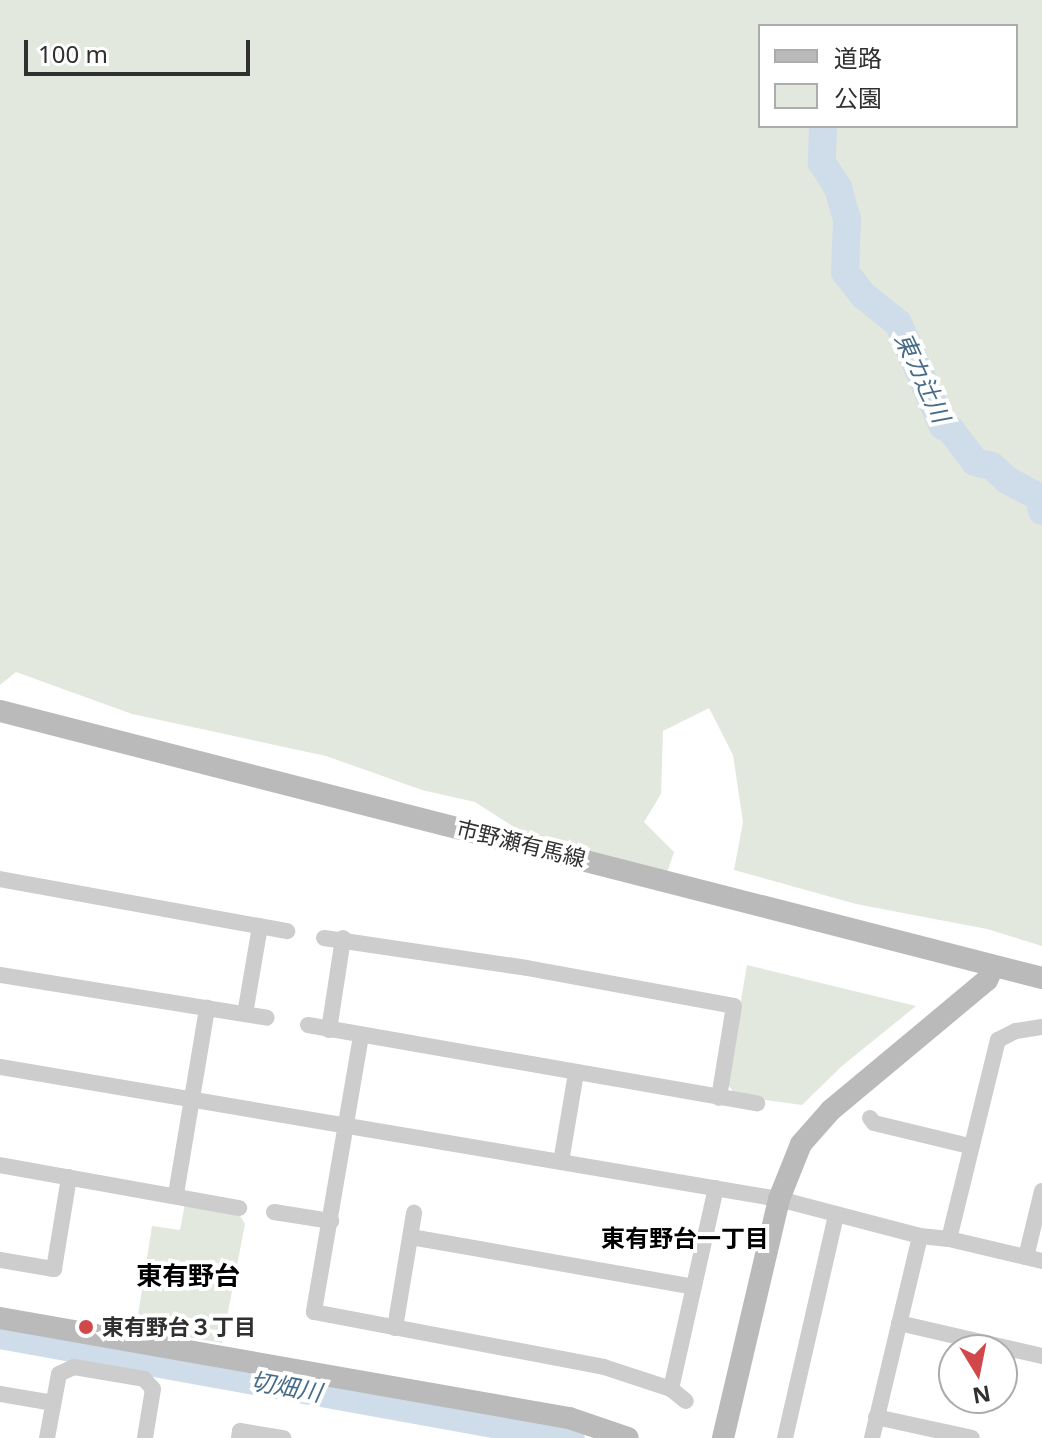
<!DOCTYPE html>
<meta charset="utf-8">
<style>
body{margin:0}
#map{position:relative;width:1042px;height:1438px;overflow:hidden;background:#fff;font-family:"Noto Sans","Noto Sans JP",sans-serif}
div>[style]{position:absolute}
.green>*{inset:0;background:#e2e8dd}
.river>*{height:28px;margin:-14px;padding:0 14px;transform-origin:14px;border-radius:14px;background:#cedde9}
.street>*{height:16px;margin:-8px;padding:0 8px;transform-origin:8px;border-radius:8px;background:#cdcdcd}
.secondary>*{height:22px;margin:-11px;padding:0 11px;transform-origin:11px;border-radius:11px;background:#bababa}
.dots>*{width:22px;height:22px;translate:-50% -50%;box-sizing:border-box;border:4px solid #fff;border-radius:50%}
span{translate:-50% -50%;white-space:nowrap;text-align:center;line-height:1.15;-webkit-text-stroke:8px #fff;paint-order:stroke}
.street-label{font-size:22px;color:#303030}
.poi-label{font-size:22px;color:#303030;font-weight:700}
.left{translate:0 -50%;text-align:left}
.water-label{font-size:24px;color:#476c89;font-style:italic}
.neighbourhood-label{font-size:24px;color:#000;font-weight:700}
.quarter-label{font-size:26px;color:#000;font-weight:700}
.legend{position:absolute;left:758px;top:24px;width:260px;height:104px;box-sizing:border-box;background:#fff;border:2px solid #acacac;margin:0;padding:10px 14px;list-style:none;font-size:24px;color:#303030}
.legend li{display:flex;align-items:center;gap:16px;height:40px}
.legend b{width:40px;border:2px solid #acacac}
.north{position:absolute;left:938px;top:1334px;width:80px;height:80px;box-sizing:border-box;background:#fff;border:2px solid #acacac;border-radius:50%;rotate:170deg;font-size:22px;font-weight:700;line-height:32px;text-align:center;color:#303030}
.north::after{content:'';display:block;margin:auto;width:28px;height:36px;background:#d1484b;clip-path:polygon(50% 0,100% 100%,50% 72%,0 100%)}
.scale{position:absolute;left:24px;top:40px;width:226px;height:36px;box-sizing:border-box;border:4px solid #303030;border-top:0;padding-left:10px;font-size:24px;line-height:28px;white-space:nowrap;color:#303030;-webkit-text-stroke:6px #fff;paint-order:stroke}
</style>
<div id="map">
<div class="green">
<i style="clip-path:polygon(evenodd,0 0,1042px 0,1042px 946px,987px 929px,856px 904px,734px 870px,743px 822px,733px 755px,709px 708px,663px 731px,661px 794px,644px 822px,674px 852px,667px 873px,523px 833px,475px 802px,422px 790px,326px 756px,132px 714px,16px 672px,0 685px,0 0,760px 26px,1016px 26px,1016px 126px,760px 126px,760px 26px)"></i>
<i style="clip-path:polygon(747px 965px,916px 1006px,842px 1066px,802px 1105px,736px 1096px,727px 1083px)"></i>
<i style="clip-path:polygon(185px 1203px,237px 1211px,245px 1224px,222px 1343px,136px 1328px,152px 1226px,180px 1230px)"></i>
</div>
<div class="river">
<i style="left:823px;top:126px;width:37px;rotate:92deg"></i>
<i style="left:822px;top:163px;width:30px;rotate:57deg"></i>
<i style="left:838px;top:188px;width:33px;rotate:74deg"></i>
<i style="left:847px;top:220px;width:52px;rotate:92.2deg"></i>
<i style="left:845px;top:272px;width:31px;rotate:52deg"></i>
<i style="left:864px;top:296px;width:43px;rotate:38.5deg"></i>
<i style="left:898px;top:323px;width:112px;rotate:66.4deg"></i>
<i style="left:943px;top:426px;width:9px;rotate:27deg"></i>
<i style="left:951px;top:430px;width:40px;rotate:53deg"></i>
<i style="left:975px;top:462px;width:17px;rotate:13deg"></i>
<i style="left:992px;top:466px;width:21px;rotate:43deg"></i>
<i style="left:1007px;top:480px;width:36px;rotate:28deg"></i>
<i style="left:1039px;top:497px;width:14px;rotate:78deg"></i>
<i style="left:0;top:1335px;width:580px;rotate:10.23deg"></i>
</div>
<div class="street">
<i style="left:0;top:879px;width:292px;rotate:10.3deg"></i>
<i style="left:324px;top:938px;width:205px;rotate:8.4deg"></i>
<i style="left:527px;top:968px;width:210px;rotate:10.4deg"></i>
<i style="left:734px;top:1006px;width:93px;rotate:99.3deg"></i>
<i style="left:0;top:975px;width:270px;rotate:9.1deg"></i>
<i style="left:245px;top:1014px;width:89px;rotate:-80.3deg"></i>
<i style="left:308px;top:1025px;width:456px;rotate:9.9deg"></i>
<i style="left:329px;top:1030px;width:93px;rotate:-81.3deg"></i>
<i style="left:361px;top:1036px;width:280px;rotate:99.7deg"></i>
<i style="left:314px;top:1312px;width:295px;rotate:10.7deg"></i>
<i style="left:604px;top:1367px;width:71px;rotate:18.2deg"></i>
<i style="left:671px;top:1389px;width:19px;rotate:39deg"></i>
<i style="left:0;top:1067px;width:790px;rotate:9.62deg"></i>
<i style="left:779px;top:1199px;width:146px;rotate:14.7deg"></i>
<i style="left:920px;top:1236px;width:29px;rotate:6deg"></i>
<i style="left:949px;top:1239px;width:96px;rotate:13.3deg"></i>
<i style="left:870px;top:1118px;width:6px;rotate:51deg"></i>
<i style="left:874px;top:1123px;width:98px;rotate:13.6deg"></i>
<i style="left:561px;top:1162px;width:90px;rotate:-80.4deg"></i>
<i style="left:0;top:1165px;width:243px;rotate:10.2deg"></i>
<i style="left:176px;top:1194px;width:189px;rotate:-80.5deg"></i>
<i style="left:274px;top:1212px;width:58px;rotate:9deg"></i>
<i style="left:411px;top:1237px;width:287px;rotate:10deg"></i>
<i style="left:949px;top:1239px;width:205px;rotate:-76.2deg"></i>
<i style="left:998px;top:1040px;width:20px;rotate:-27deg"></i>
<i style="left:1016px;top:1031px;width:26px;rotate:-9deg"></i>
<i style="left:1026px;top:1257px;width:68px;rotate:-76.4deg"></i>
<i style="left:0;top:1260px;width:55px;rotate:9.5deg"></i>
<i style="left:54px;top:1269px;width:93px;rotate:-80.7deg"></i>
<i style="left:899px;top:1323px;width:147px;rotate:13deg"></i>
<i style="left:395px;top:1328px;width:117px;rotate:-80.6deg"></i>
<i style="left:671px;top:1389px;width:206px;rotate:-77.4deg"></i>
<i style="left:0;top:1394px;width:54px;rotate:9.6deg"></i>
<i style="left:876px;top:1417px;width:98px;rotate:12.3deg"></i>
<i style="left:47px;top:1438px;width:65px;rotate:-79.4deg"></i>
<i style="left:59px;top:1374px;width:17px;rotate:-25deg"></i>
<i style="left:74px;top:1367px;width:71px;rotate:9.7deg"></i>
<i style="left:144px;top:1379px;width:13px;rotate:48deg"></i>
<i style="left:153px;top:1389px;width:50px;rotate:99.3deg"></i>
<i style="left:239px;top:1438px;width:7px;rotate:-82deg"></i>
<i style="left:240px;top:1431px;width:44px;rotate:9.2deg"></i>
<i style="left:785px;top:1438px;width:229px;rotate:-77.1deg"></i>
<i style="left:872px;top:1438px;width:208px;rotate:-76.6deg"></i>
</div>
<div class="secondary">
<i style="left:0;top:711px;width:1076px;rotate:14.37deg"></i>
<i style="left:0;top:1318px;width:578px;rotate:9.97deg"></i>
<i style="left:569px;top:1418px;width:62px;rotate:18.7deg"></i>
<i style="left:723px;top:1438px;width:245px;rotate:-76.8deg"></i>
<i style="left:779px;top:1199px;width:59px;rotate:-68.2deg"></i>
<i style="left:801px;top:1144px;width:45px;rotate:-48.6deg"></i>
<i style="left:831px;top:1110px;width:203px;rotate:-39.8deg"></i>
<i style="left:987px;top:980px;width:14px;rotate:-65deg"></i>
</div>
<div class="dots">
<i style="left:86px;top:1327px;background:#d1484b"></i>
</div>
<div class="street-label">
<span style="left:521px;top:843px;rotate:14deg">市野瀬有馬線</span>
</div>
<div class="poi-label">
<span class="left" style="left:102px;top:1327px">東有野台３丁目</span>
</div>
<div class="water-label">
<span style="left:923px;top:377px;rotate:65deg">東カ辻川</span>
<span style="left:286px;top:1386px;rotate:10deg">切畑川</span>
</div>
<div class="neighbourhood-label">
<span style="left:685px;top:1238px">東有野台一丁目</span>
</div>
<div class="quarter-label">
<span style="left:188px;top:1276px">東有野台</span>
</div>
<ul class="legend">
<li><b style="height:10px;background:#bababa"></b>道路</li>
<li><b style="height:22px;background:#e2e8dd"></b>公園</li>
</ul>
<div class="north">N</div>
<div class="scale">100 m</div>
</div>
